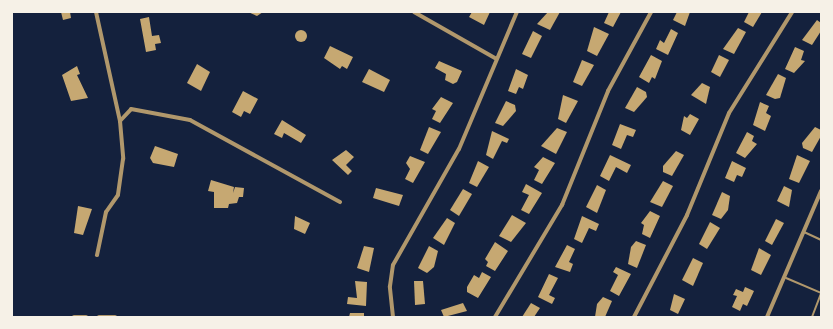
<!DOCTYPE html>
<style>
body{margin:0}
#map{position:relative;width:833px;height:329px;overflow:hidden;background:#14213d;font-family:"Asap Condensed",sans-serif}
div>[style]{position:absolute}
.building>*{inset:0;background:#c6a872}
.round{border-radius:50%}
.service>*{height:2px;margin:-1px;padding:0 1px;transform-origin:1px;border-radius:1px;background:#b1986c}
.minor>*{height:4px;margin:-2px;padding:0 2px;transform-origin:2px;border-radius:2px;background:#b1986c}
span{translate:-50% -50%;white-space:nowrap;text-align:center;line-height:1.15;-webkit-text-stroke:4px #f6f1e7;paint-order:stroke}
.frame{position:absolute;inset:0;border:13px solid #f6f1e7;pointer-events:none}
</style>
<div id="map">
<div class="building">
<i style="clip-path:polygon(61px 12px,70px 12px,71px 18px,63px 20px)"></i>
<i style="clip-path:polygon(248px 12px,263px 12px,257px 16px)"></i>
<i style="clip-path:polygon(472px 12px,490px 12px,484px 25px,469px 17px)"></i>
<i style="clip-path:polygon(548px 12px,560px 12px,550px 30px,537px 24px)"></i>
<i style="clip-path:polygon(609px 12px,621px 12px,613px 27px,604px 23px)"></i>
<i style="clip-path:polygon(677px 12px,690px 12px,685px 26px,673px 20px)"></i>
<i style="clip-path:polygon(749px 12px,762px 12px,753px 27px,744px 22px)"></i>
<i style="clip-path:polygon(149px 17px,152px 36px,159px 35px,161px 43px,155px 44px,156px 50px,146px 52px,140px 19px)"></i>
<i style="clip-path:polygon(817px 20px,821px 23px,821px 31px,812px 45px,802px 40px)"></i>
<i style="clip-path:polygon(594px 27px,609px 34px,597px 56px,587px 51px)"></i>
<i style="clip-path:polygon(738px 28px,746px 32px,734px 54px,723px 49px)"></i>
<i style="clip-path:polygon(671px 29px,678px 33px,668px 55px,656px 49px,660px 40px,664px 43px)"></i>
<i class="round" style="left:295px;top:30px;width:12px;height:12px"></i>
<i style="clip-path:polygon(533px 31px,542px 36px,531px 58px,522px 54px)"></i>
<i style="clip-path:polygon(330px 46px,353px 57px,347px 69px,342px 66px,340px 69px,324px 58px)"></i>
<i style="clip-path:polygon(795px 47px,804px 51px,801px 60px,805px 61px,794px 73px,785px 69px)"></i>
<i style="clip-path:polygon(651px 55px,662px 61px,655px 79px,652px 77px,649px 83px,639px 77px)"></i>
<i style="clip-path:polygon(719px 55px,729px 60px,720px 77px,711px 72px)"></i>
<i style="clip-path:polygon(582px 60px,594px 65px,582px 86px,573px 82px)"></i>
<i style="clip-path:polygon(439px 61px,462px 71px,457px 82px,453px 84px,445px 80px,446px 74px,435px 68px)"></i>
<i style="clip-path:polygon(197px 64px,210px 72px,201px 91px,187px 83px)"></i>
<i style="clip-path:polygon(77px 66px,80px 74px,77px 75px,88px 98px,71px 101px,62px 75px)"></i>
<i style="clip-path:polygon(369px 69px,390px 80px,384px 92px,362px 82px)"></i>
<i style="clip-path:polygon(516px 69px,528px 75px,523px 89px,519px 87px,516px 94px,508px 91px)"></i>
<i style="clip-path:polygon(778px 74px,786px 78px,780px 98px,775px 99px,766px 95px)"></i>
<i style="clip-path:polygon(702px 83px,710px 87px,706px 104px,691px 95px)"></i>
<i style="clip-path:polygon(637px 87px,646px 92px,647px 97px,634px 112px,625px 108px)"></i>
<i style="clip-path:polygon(243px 91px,258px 99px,250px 114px,244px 111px,241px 117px,232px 112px)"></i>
<i style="clip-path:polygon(563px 95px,578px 101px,566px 123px,558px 119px)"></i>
<i style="clip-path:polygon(441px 97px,453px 103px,440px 123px,432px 119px,436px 111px,432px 109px)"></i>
<i style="clip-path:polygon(506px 101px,515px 105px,516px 111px,503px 126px,495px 123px)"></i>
<i style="clip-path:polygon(760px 102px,769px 106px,766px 113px,771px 116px,765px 131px,753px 125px)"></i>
<i style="clip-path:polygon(690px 114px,699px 119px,690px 135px,681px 130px,684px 116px,687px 118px)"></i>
<i style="clip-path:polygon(282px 120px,306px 135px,301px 143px,284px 133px,282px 138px,274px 134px)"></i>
<i style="clip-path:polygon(620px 124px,636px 130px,633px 137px,627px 135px,621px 149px,612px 145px)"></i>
<i style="clip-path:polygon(429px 127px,441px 132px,428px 154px,420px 150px)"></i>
<i style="clip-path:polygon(815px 127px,821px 130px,821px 136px,812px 152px,803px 148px,802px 143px)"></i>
<i style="clip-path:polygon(557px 128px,567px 132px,556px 154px,541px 146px)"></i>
<i style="clip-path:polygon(492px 131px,509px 139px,507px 143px,502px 141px,493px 159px,486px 155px)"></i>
<i style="clip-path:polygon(747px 132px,754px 136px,752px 141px,757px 144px,745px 158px,736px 153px)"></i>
<i style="clip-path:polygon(155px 146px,178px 154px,174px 167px,153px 163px,150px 158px)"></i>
<i style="clip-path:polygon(346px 150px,354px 157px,346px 165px,352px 171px,348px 175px,332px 160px)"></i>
<i style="clip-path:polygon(676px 151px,684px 155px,672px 176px,663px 172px,663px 166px)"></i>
<i style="clip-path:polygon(610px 155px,631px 165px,627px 173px,616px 167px,609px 181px,600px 176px)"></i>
<i style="clip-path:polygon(797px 155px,810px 161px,799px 183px,789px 179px)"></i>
<i style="clip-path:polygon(410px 156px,425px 162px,413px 183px,405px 179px,410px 169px,406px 163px)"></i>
<i style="clip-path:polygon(543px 157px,555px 163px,542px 184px,534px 180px,539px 170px,534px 167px)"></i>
<i style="clip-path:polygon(478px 161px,489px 167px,477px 187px,469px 183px)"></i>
<i style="clip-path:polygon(732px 161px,746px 168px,742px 177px,737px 175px,734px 182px,725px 178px)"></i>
<i style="clip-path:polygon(211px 180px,234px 187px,233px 193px,235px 187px,244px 188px,243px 197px,239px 197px,237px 203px,229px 204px,228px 208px,214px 208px,214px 192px,208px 191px)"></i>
<i style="clip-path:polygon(663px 181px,673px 186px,662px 207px,650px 202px)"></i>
<i style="clip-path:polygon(526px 184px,542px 193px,529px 214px,521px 210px,529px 195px,522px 192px)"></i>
<i style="clip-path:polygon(597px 185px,606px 190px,597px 213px,586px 207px)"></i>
<i style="clip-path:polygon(784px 186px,792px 190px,789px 207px,777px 201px)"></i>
<i style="clip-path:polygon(376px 188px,403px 195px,399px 206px,373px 198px)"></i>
<i style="clip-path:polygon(463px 189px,472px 194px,459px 216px,450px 210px)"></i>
<i style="clip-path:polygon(722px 192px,730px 196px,728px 210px,721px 219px,712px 215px)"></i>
<i style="clip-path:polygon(78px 206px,92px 209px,83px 235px,74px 233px)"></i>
<i style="clip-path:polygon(650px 211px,660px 216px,650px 238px,642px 234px,644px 225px,641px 223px)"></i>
<i style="clip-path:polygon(512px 215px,526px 223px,511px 242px,499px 236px)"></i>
<i style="clip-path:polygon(295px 216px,310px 223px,305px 234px,294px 229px)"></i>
<i style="clip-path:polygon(582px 216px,599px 224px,596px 231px,589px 228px,582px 243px,574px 239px)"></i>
<i style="clip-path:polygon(447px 218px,455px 223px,444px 245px,433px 238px)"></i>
<i style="clip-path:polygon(776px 219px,784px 223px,772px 245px,765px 241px)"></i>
<i style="clip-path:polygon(710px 222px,720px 228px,707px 249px,699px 244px)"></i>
<i style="clip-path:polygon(636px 241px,646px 245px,637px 268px,628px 264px,631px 247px)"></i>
<i style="clip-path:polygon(495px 242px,508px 251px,495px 271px,486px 266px,488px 262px,485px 259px)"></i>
<i style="clip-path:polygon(567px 245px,575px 249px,569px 262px,573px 264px,570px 272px,555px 267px)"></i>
<i style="clip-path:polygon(364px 246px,374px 248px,369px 272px,357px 268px)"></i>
<i style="clip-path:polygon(429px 246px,438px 251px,434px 267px,427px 273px,418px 268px)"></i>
<i style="clip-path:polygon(759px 248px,771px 255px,761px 275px,751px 270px)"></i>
<i style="clip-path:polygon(693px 258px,703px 263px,693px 286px,682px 280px)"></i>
<i style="clip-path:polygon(616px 267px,631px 274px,619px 296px,610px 291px,618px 275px,613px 272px)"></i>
<i style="clip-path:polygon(482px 272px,491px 277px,478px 298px,467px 292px,467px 287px,474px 275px,479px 278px)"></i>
<i style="clip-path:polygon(549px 274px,558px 278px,549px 295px,555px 298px,552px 304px,538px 297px)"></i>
<i style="clip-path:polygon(355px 281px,367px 282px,366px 306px,347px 304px,348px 297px,357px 298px)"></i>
<i style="clip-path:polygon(414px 281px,423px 281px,425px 304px,415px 305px)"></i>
<i style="clip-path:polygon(745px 287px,754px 291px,747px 306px,743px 304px,740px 311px,732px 307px,737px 296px,733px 295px,736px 289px,743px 292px)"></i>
<i style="clip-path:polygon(674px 294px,685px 299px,678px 314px,670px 310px)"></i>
<i style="clip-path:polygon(603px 297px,612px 301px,605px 317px,595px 317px,597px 304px)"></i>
<i style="clip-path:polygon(463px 303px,467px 311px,444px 317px,441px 310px)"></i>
<i style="clip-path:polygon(531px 303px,540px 308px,534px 317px,522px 317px)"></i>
<i style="clip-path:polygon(350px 313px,364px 313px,364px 317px,349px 317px)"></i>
</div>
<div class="service">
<i style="left:804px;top:232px;width:19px;rotate:25deg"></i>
<i style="left:786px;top:278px;width:38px;rotate:23deg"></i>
<i style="left:812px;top:317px;width:25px;rotate:-69deg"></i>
</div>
<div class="minor">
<i style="left:96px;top:12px;width:112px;rotate:77.6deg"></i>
<i style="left:120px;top:121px;width:38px;rotate:85deg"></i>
<i style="left:123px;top:159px;width:36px;rotate:98deg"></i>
<i style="left:118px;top:195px;width:21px;rotate:125deg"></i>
<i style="left:106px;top:212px;width:44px;rotate:101.8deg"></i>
<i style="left:414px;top:12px;width:93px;rotate:29.6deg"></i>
<i style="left:120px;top:121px;width:16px;rotate:-47deg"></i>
<i style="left:131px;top:109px;width:60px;rotate:10.6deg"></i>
<i style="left:190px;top:120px;width:171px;rotate:28.7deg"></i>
<i style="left:74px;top:317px;width:12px"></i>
<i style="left:99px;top:317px;width:16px"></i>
<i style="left:393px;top:317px;width:31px;rotate:-96deg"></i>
<i style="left:390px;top:286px;width:21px;rotate:-82deg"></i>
<i style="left:393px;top:265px;width:133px;rotate:-60.4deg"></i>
<i style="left:459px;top:149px;width:149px;rotate:-67.1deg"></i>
<i style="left:495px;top:317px;width:131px;rotate:-59.1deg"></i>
<i style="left:562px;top:205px;width:123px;rotate:-68deg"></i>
<i style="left:608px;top:91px;width:90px;rotate:-61.4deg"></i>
<i style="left:634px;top:317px;width:115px;rotate:-62.5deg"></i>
<i style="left:687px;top:215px;width:110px;rotate:-67.6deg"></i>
<i style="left:729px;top:113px;width:119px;rotate:-58deg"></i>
<i style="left:767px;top:317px;width:137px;rotate:-66.8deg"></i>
</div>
<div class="frame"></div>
</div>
